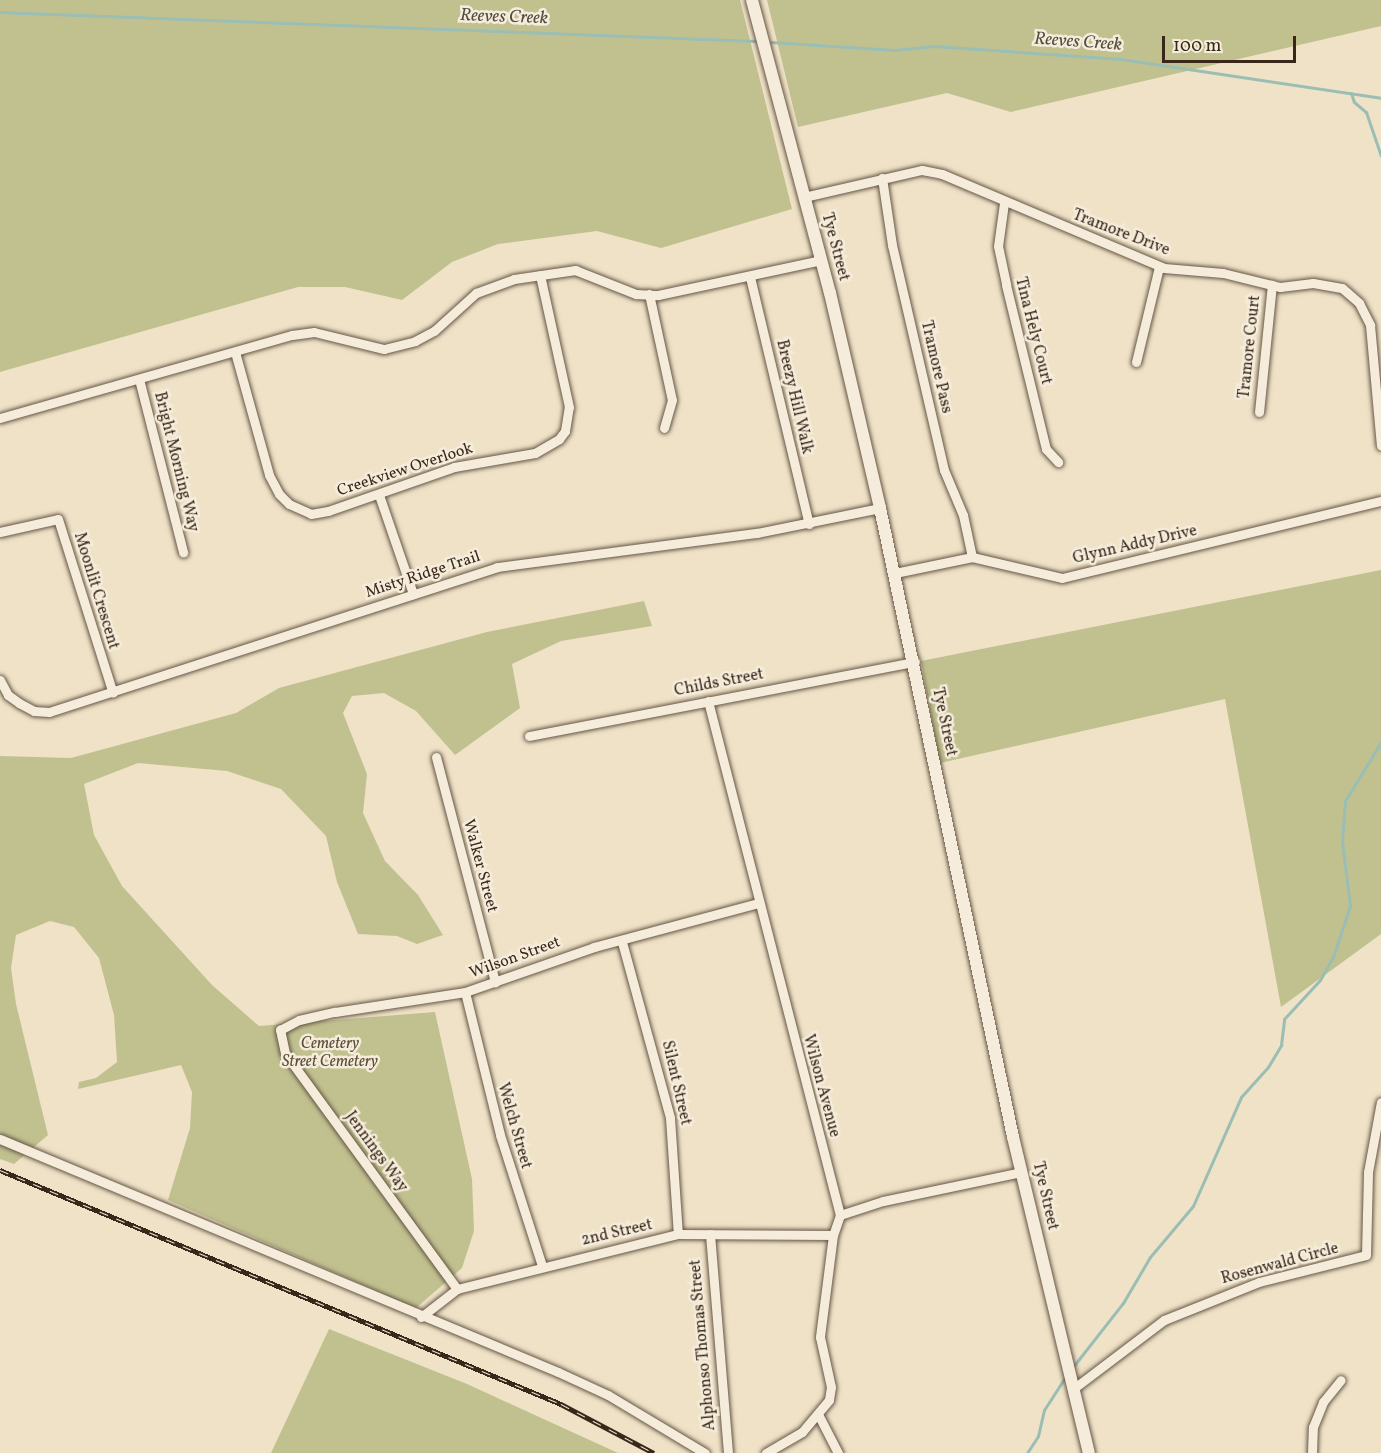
<!DOCTYPE html>
<style>
body{margin:0}
#map{position:relative;width:1381px;height:1453px;overflow:hidden;background:#efe2c7;font-family:Vollkorn,serif}
div>[style]{position:absolute}
.green>*{inset:0;background:#c1c190}
.stream>*{height:3px;margin:-1.5px;padding:0 1.5px;transform-origin:1.5px;border-radius:1.5px;background:#9abeb3}
.roads{filter:drop-shadow(0 0 2px #665645) drop-shadow(0 0 2px #665645)}
.street>*{height:9px;margin:-4.5px;padding:0 4.5px;transform-origin:4.5px;border-radius:4.5px;background:#f5ecdb}
.secondary>*{height:12px;margin:-6px;padding:0 6px;transform-origin:6px;border-radius:6px;background:#f5ecdb}
.rail>*{height:5px;margin-top:-2.5px;transform-origin:0;background:repeating-linear-gradient(90deg,#f5ecdb 0 9px,#39281a 0 18px);box-sizing:border-box;border-block:2px solid #39281a}
span{translate:-50% -50%;white-space:nowrap;text-align:center;line-height:1.15;-webkit-text-stroke:5px #f5ecdb;paint-order:stroke}
.street-label{font-size:16px;color:#39281a}
.park-label{font-size:16px;color:#5b4e38;font-style:italic}
.water-label{font-size:18px;color:#514e40;font-style:italic}
.scale{position:absolute;left:1162px;top:36px;width:134px;height:27px;box-sizing:border-box;border:3px solid #39281a;border-top:0;padding-left:8px;font-size:18px;line-height:21px;white-space:nowrap;color:#39281a;-webkit-text-stroke:4px #f5ecdb;paint-order:stroke}
</style>
<div id="map">
<div class="green">
<i style="clip-path:polygon(0 0,740px 0,792px 209px,661px 248px,597px 231px,498px 244px,452px 262px,402px 300px,345px 287px,298px 287px,0 372px)"></i>
<i style="clip-path:polygon(767px 0,1381px 0,1381px 26px,1011px 112px,947px 93px,798px 127px)"></i>
<i style="clip-path:polygon(1381px 570px,1381px 934px,1281px 1007px,1225px 699px,940px 763px,921px 661px)"></i>
<i style="clip-path:polygon(644px 601px,652px 626px,561px 641px,512px 664px,520px 708px,455px 755px,416px 711px,384px 693px,352px 696px,343px 713px,367px 774px,363px 813px,385px 861px,418px 895px,443px 935px,417px 944px,397px 936px,358px 934px,337px 882px,326px 836px,281px 789px,227px 771px,138px 763px,84px 784px,94px 835px,122px 886px,212px 985px,259px 1026px,435px 1012px,472px 1179px,474px 1231px,462px 1268px,416px 1308px,168px 1200px,190px 1128px,192px 1092px,181px 1065px,78px 1089px,79px 1082px,96px 1078px,117px 1062px,114px 1015px,99px 958px,74px 927px,50px 921px,16px 935px,11px 968px,16px 1004px,48px 1135px,14px 1164px,0 1159px,0 756px,71px 758px,236px 713px,279px 688px,487px 632px)"></i>
<i style="clip-path:polygon(329px 1329px,467px 1384px,618px 1453px,271px 1453px)"></i>
</div>
<div class="stream">
<i style="left:0;top:12px;width:756px;rotate:2.2deg"></i>
<i style="left:771px;top:42px;width:124px;rotate:3.7deg"></i>
<i style="left:895px;top:50px;width:39px;rotate:-6deg"></i>
<i style="left:934px;top:46px;width:187px;rotate:4deg"></i>
<i style="left:1121px;top:59px;width:263px;rotate:8.5deg"></i>
<i style="left:1351px;top:93px;width:9px;rotate:72deg"></i>
<i style="left:1354px;top:102px;width:16px;rotate:40deg"></i>
<i style="left:1366px;top:112px;width:46px;rotate:71.2deg"></i>
<i style="left:1072px;top:1368px;width:83px;rotate:-51.9deg"></i>
<i style="left:1123px;top:1303px;width:53px;rotate:-59.6deg"></i>
<i style="left:1150px;top:1257px;width:67px;rotate:-49.9deg"></i>
<i style="left:1193px;top:1206px;width:119px;rotate:-66.2deg"></i>
<i style="left:1241px;top:1097px;width:40px;rotate:-48deg"></i>
<i style="left:1268px;top:1067px;width:26px;rotate:-59deg"></i>
<i style="left:1281px;top:1045px;width:26px;rotate:-83deg"></i>
<i style="left:1284px;top:1019px;width:53px;rotate:-47.3deg"></i>
<i style="left:1320px;top:980px;width:26px;rotate:-61deg"></i>
<i style="left:1333px;top:957px;width:54px;rotate:-71.6deg"></i>
<i style="left:1350px;top:906px;width:65px;rotate:-97deg"></i>
<i style="left:1342px;top:841px;width:40px;rotate:-85.7deg"></i>
<i style="left:1345px;top:801px;width:69px;rotate:-58.6deg"></i>
<i style="left:1027px;top:1453px;width:20px;rotate:-57deg"></i>
<i style="left:1038px;top:1436px;width:27px;rotate:-77deg"></i>
<i style="left:1044px;top:1410px;width:40px;rotate:-57.1deg"></i>
</div>
<div class="roads">
<div class="street">
<i style="left:882px;top:178px;width:68px;rotate:81.5deg"></i>
<i style="left:892px;top:245px;width:231px;rotate:77deg"></i>
<i style="left:944px;top:470px;width:49px;rotate:67.1deg"></i>
<i style="left:963px;top:515px;width:43px;rotate:77.9deg"></i>
<i style="left:804px;top:197px;width:121px;rotate:-12.9deg"></i>
<i style="left:922px;top:170px;width:20px;rotate:11deg"></i>
<i style="left:942px;top:174px;width:241px;rotate:22.9deg"></i>
<i style="left:1164px;top:268px;width:59px;rotate:4.8deg"></i>
<i style="left:1223px;top:273px;width:59px;rotate:13.8deg"></i>
<i style="left:1280px;top:287px;width:33px;rotate:-7deg"></i>
<i style="left:1313px;top:283px;width:29px;rotate:10deg"></i>
<i style="left:1342px;top:288px;width:23px;rotate:41deg"></i>
<i style="left:1359px;top:303px;width:25px;rotate:63deg"></i>
<i style="left:1370px;top:325px;width:121px;rotate:84.8deg"></i>
<i style="left:1004px;top:203px;width:43px;rotate:97.9deg"></i>
<i style="left:998px;top:246px;width:40px;rotate:78deg"></i>
<i style="left:1006px;top:285px;width:169px;rotate:76.3deg"></i>
<i style="left:1046px;top:449px;width:18px;rotate:47deg"></i>
<i style="left:750px;top:277px;width:254px;rotate:76.6deg"></i>
<i style="left:649px;top:294px;width:108px;rotate:77.8deg"></i>
<i style="left:672px;top:400px;width:29px;rotate:106deg"></i>
<i style="left:235px;top:352px;width:128px;rotate:74.5deg"></i>
<i style="left:269px;top:475px;width:21px;rotate:62deg"></i>
<i style="left:279px;top:494px;width:14px;rotate:45deg"></i>
<i style="left:289px;top:504px;width:24px;rotate:24deg"></i>
<i style="left:311px;top:514px;width:17px;rotate:-10deg"></i>
<i style="left:328px;top:511px;width:133px;rotate:-19.2deg"></i>
<i style="left:454px;top:467px;width:82px;rotate:-9.8deg"></i>
<i style="left:535px;top:453px;width:28px;rotate:-30deg"></i>
<i style="left:559px;top:439px;width:10px;rotate:-53deg"></i>
<i style="left:565px;top:431px;width:24px;rotate:-81deg"></i>
<i style="left:569px;top:407px;width:135px;rotate:-102.4deg"></i>
<i style="left:1136px;top:362px;width:98px;rotate:-76.4deg"></i>
<i style="left:139px;top:379px;width:179px;rotate:75.7deg"></i>
<i style="left:1259px;top:412px;width:128px;rotate:-84.2deg"></i>
<i style="left:0;top:418px;width:304px;rotate:-15.9deg"></i>
<i style="left:292px;top:335px;width:22px;rotate:-8deg"></i>
<i style="left:314px;top:332px;width:72px;rotate:13.7deg"></i>
<i style="left:384px;top:349px;width:32px;rotate:-14deg"></i>
<i style="left:415px;top:341px;width:21px;rotate:-28deg"></i>
<i style="left:434px;top:331px;width:57px;rotate:-42.1deg"></i>
<i style="left:476px;top:293px;width:40px;rotate:-20.2deg"></i>
<i style="left:514px;top:279px;width:62px;rotate:-8.4deg"></i>
<i style="left:575px;top:270px;width:66px;rotate:21.5deg"></i>
<i style="left:636px;top:294px;width:22px;rotate:3deg"></i>
<i style="left:658px;top:295px;width:167px;rotate:-12.1deg"></i>
<i style="left:379px;top:495px;width:105px;rotate:71deg"></i>
<i style="left:0;top:532px;width:59px;rotate:-12.6deg"></i>
<i style="left:58px;top:519px;width:182px;rotate:72.5deg"></i>
<i style="left:895px;top:573px;width:79px;rotate:-11.7deg"></i>
<i style="left:972px;top:557px;width:92px;rotate:13.1deg"></i>
<i style="left:1062px;top:578px;width:328px;rotate:-13.6deg"></i>
<i style="left:0;top:680px;width:17px;rotate:62deg"></i>
<i style="left:8px;top:695px;width:14px;rotate:36deg"></i>
<i style="left:19px;top:703px;width:17px;rotate:28deg"></i>
<i style="left:34px;top:711px;width:15px;rotate:4deg"></i>
<i style="left:49px;top:712px;width:471px;rotate:-17.9deg"></i>
<i style="left:497px;top:567px;width:262px;rotate:-7.5deg"></i>
<i style="left:757px;top:533px;width:126px;rotate:-11.5deg"></i>
<i style="left:708px;top:701px;width:531px;rotate:75.6deg"></i>
<i style="left:840px;top:1215px;width:21px;rotate:109deg"></i>
<i style="left:833px;top:1235px;width:103px;rotate:97.3deg"></i>
<i style="left:820px;top:1337px;width:51px;rotate:77.6deg"></i>
<i style="left:831px;top:1387px;width:13px;rotate:99deg"></i>
<i style="left:829px;top:1400px;width:42px;rotate:130.2deg"></i>
<i style="left:802px;top:1432px;width:42px;rotate:149.7deg"></i>
<i style="left:529px;top:736px;width:393px;rotate:-10.9deg"></i>
<i style="left:436px;top:757px;width:233px;rotate:75.3deg"></i>
<i style="left:622px;top:942px;width:182px;rotate:74.7deg"></i>
<i style="left:670px;top:1118px;width:116px;rotate:86.1deg"></i>
<i style="left:465px;top:992px;width:147px;rotate:76.2deg"></i>
<i style="left:500px;top:1135px;width:138px;rotate:72.2deg"></i>
<i style="left:0;top:1139px;width:605px;rotate:22.66deg"></i>
<i style="left:558px;top:1372px;width:55px;rotate:24.7deg"></i>
<i style="left:608px;top:1395px;width:113px;rotate:30.9deg"></i>
<i style="left:840px;top:1215px;width:45px;rotate:-18deg"></i>
<i style="left:883px;top:1201px;width:142px;rotate:-11.8deg"></i>
<i style="left:710px;top:1234px;width:220px;rotate:85.3deg"></i>
<i style="left:457px;top:1289px;width:292px;rotate:-126.1deg"></i>
<i style="left:285px;top:1053px;width:24px;rotate:-102deg"></i>
<i style="left:280px;top:1030px;width:21px;rotate:-28deg"></i>
<i style="left:299px;top:1020px;width:37px;rotate:-13deg"></i>
<i style="left:335px;top:1012px;width:132px;rotate:-8.7deg"></i>
<i style="left:465px;top:992px;width:137px;rotate:-19.2deg"></i>
<i style="left:594px;top:947px;width:170px;rotate:-15deg"></i>
<i style="left:421px;top:1317px;width:46px;rotate:-37.9deg"></i>
<i style="left:457px;top:1289px;width:228px;rotate:-14deg"></i>
<i style="left:678px;top:1234px;width:155px;rotate:0.4deg"></i>
<i style="left:1073px;top:1389px;width:114px;rotate:-37.2deg"></i>
<i style="left:1164px;top:1320px;width:102px;rotate:-21.8deg"></i>
<i style="left:1259px;top:1282px;width:110px;rotate:-14.2deg"></i>
<i style="left:1366px;top:1255px;width:83px;rotate:-88.6deg"></i>
<i style="left:1368px;top:1172px;width:71px;rotate:-79.5deg"></i>
<i style="left:819px;top:1416px;width:42px;rotate:62.8deg"></i>
<i style="left:1312px;top:1453px;width:26px;rotate:-88deg"></i>
<i style="left:1313px;top:1427px;width:27px;rotate:-68deg"></i>
<i style="left:1323px;top:1402px;width:28px;rotate:-51deg"></i>
</div>
<div class="secondary">
<i style="left:752px;top:0;width:303px;rotate:75.1deg"></i>
<i style="left:830px;top:293px;width:221px;rotate:76.9deg"></i>
<i style="left:880px;top:508px;width:643px;rotate:78.06deg"></i>
<i style="left:1013px;top:1137px;width:325px;rotate:76.5deg"></i>
</div>
</div>
<div class="rail">
<i style="left:0;top:1170px;width:608px;rotate:22.64deg"></i>
<i style="left:561px;top:1404px;width:105px;rotate:27.8deg"></i>
</div>
<div class="street-label">
<span style="left:1121px;top:233px;rotate:21deg">Tramore Drive</span>
<span style="left:835px;top:247px;rotate:75deg">Tye Street</span>
<span style="left:1033px;top:331px;rotate:76deg">Tina Hely Court</span>
<span style="left:1250px;top:347px;rotate:-84deg">Tramore Court</span>
<span style="left:936px;top:367px;rotate:77deg">Tramore Pass</span>
<span style="left:794px;top:397px;rotate:77deg">Breezy Hill Walk</span>
<span style="left:176px;top:462px;rotate:76deg">Bright Morning Way</span>
<span style="left:405px;top:470px;rotate:-18deg">Creekview Overlook</span>
<span style="left:1135px;top:545px;rotate:-13deg">Glynn Addy Drive</span>
<span style="left:423px;top:575px;rotate:-18deg">Misty Ridge Trail</span>
<span style="left:96px;top:591px;rotate:73deg">Moonlit Crescent</span>
<span style="left:719px;top:683px;rotate:-11deg">Childs Street</span>
<span style="left:944px;top:722px;rotate:78deg">Tye Street</span>
<span style="left:480px;top:866px;rotate:75deg">Walker Street</span>
<span style="left:515px;top:958px;rotate:-20deg">Wilson Street</span>
<span style="left:676px;top:1083px;rotate:77deg">Silent Street</span>
<span style="left:821px;top:1086px;rotate:75deg">Wilson Avenue</span>
<span style="left:514px;top:1126px;rotate:74deg">Welch Street</span>
<span style="left:376px;top:1152px;rotate:54deg">Jennings Way</span>
<span style="left:1045px;top:1196px;rotate:77deg">Tye Street</span>
<span style="left:617px;top:1233px;rotate:-13deg">2nd Street</span>
<span style="left:1280px;top:1264px;rotate:-15deg">Rosenwald Circle</span>
<span style="left:703px;top:1345px;rotate:-95deg">Alphonso Thomas Street</span>
</div>
<div class="park-label">
<span style="left:330px;top:1053px">Cemetery<br>Street Cemetery</span>
</div>
<div class="water-label">
<span style="left:504px;top:18px;rotate:2deg">Reeves Creek</span>
<span style="left:1078px;top:43px;rotate:4deg">Reeves Creek</span>
</div>
<div class="scale">100 m</div>
</div>
